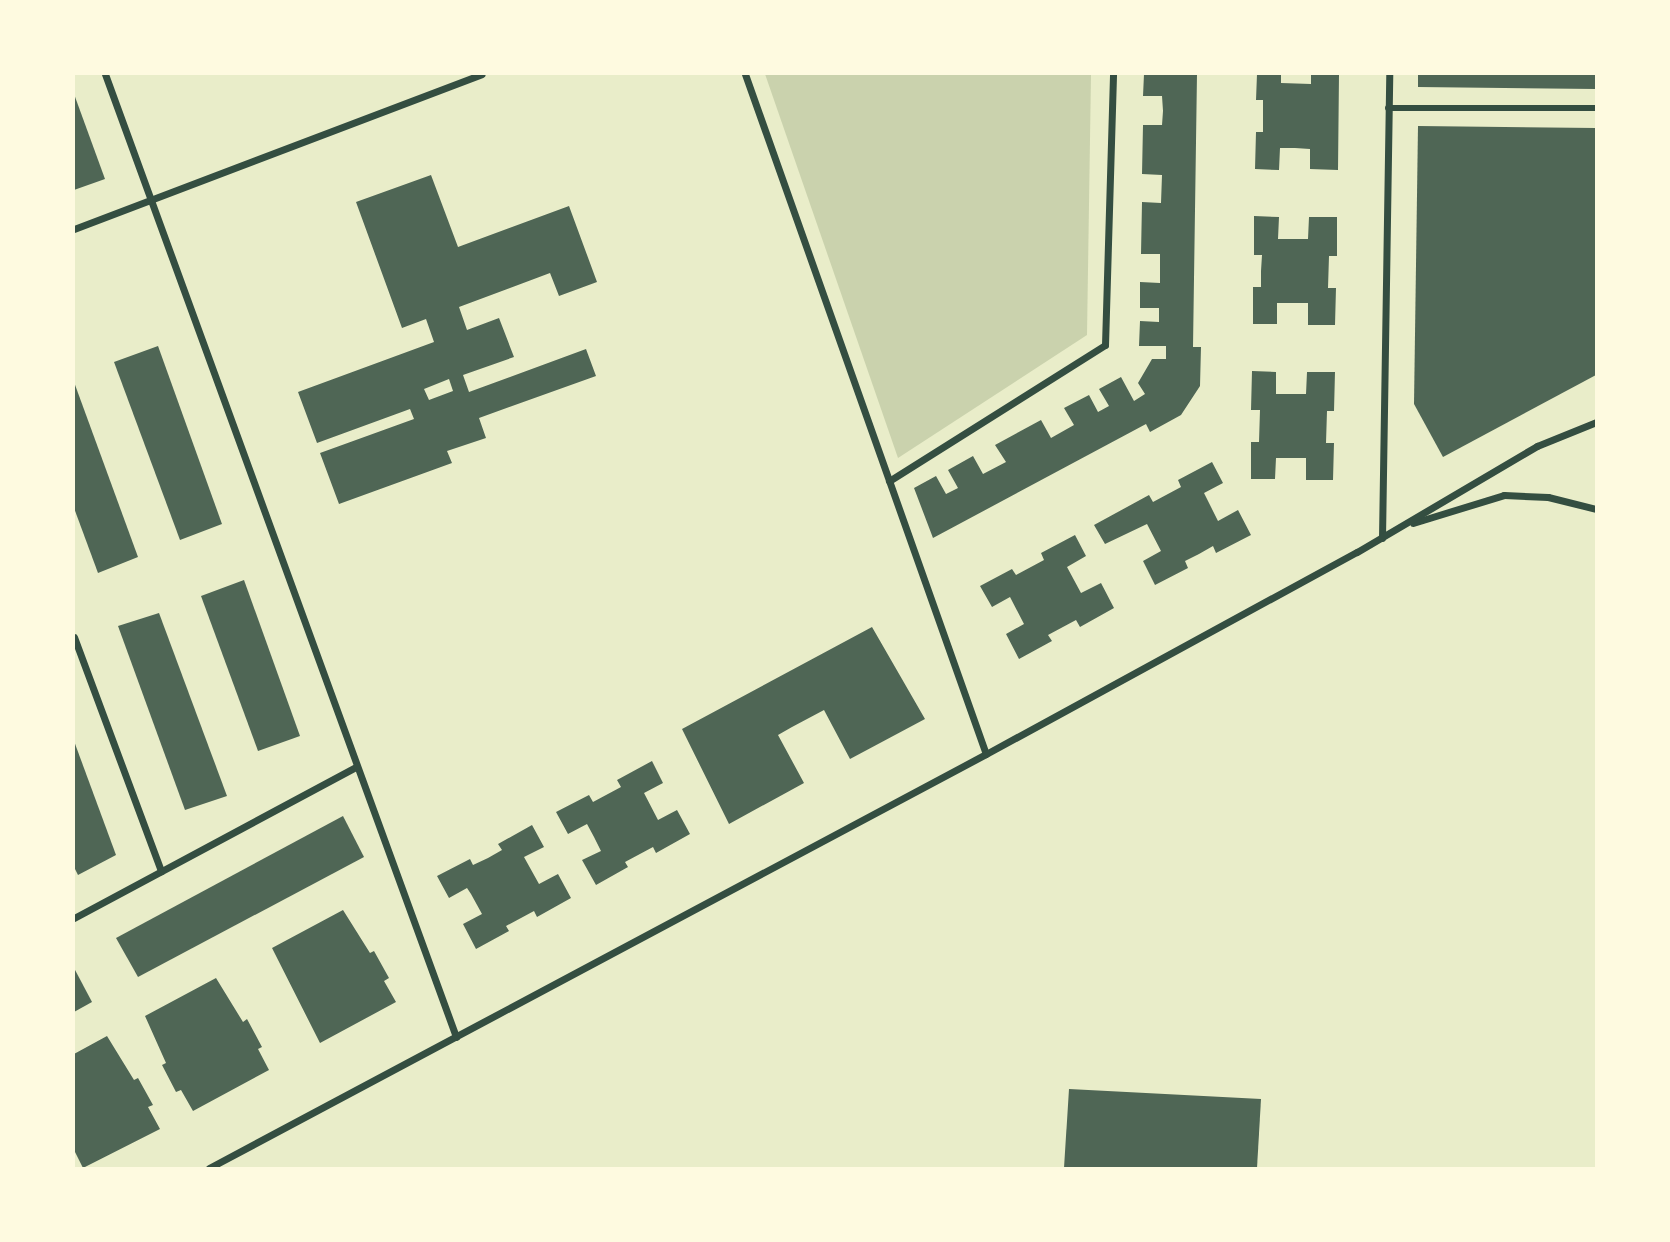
<!DOCTYPE html>
<style>
body{margin:0}
#map{position:relative;width:1670px;height:1242px;overflow:hidden;background:#e9edc9;font-family:"Space Grotesk",sans-serif}
div>[style]{position:absolute}
.green>*{inset:0;background:#cad2ad}
.building>*{inset:0;background:#4f6655}
.pedestrian>*{height:6px;margin:-3px;padding:0 3px;transform-origin:3px;border-radius:3px;background:#344e41}
.minor>*{height:7px;margin:-3.5px;padding:0 3.5px;transform-origin:3.5px;border-radius:3.5px;background:#344e41}
span{translate:-50% -50%;white-space:nowrap;text-align:center;line-height:1.15;-webkit-text-stroke:5px #fefae0;paint-order:stroke}
.frame{position:absolute;inset:0;border:75px solid #fefae0;pointer-events:none}
</style>
<div id="map">
<div class="green">
<i style="clip-path:polygon(765px 74px,1091px 74px,1087px 335px,898px 458px)"></i>
</div>
<div class="building">
<i style="clip-path:polygon(1144px 74px,1197px 74px,1193px 347px,1201px 347px,1200px 386px,1181px 415px,1150px 432px,1146px 424px,933px 538px,914px 488px,936px 476px,946px 494px,958px 488px,948px 470px,973px 456px,983px 474px,1006px 462px,995px 445px,1041px 420px,1051px 438px,1074px 425px,1064px 408px,1089px 395px,1098px 412px,1109px 406px,1099px 389px,1121px 377px,1134px 401px,1145px 394px,1138px 383px,1152px 359px,1166px 359px,1166px 346px,1139px 346px,1140px 321px,1159px 322px,1159px 308px,1140px 308px,1140px 282px,1160px 283px,1160px 254px,1141px 254px,1142px 202px,1161px 203px,1162px 175px,1142px 174px,1143px 125px,1162px 125px,1163px 111px,1162px 96px,1143px 96px)"></i>
<i style="clip-path:polygon(1257px 74px,1281px 74px,1281px 83px,1311px 84px,1311px 74px,1339px 74px,1338px 170px,1310px 169px,1310px 149px,1295px 148px,1280px 148px,1279px 170px,1255px 169px,1256px 132px,1263px 132px,1263px 100px,1256px 100px)"></i>
<i style="clip-path:polygon(1418px 74px,1596px 74px,1596px 89px,1418px 87px)"></i>
<i style="clip-path:polygon(74px 94px,105px 179px,74px 190px)"></i>
<i style="clip-path:polygon(1418px 126px,1596px 128px,1596px 375px,1443px 457px,1414px 404px)"></i>
<i style="clip-path:polygon(evenodd,431px 175px,458px 247px,569px 206px,597px 282px,559px 296px,550px 273px,459px 307px,467px 330px,499px 318px,514px 357px,463px 375px,469px 392px,586px 349px,596px 376px,479px 418px,486px 438px,447px 451px,452px 463px,339px 504px,320px 453px,414px 419px,410px 409px,317px 443px,298px 392px,434px 342px,426px 319px,402px 328px,356px 202px,431px 175px,449px 379px,453px 391px,429px 400px,424px 389px,449px 379px)"></i>
<i style="clip-path:polygon(1254px 216px,1279px 217px,1278px 239px,1308px 239px,1309px 217px,1337px 217px,1337px 256px,1329px 256px,1328px 288px,1336px 288px,1335px 325px,1308px 325px,1308px 303px,1277px 303px,1277px 324px,1253px 324px,1253px 287px,1261px 287px,1261px 271px,1262px 255px,1254px 255px)"></i>
<i style="clip-path:polygon(158px 346px,222px 524px,180px 540px,114px 362px)"></i>
<i style="clip-path:polygon(1252px 371px,1276px 372px,1276px 394px,1306px 394px,1307px 372px,1335px 372px,1334px 411px,1327px 411px,1326px 443px,1334px 443px,1333px 480px,1306px 480px,1306px 458px,1276px 458px,1275px 479px,1251px 479px,1251px 442px,1259px 442px,1260px 410px,1251px 410px)"></i>
<i style="clip-path:polygon(74px 382px,138px 557px,98px 573px,74px 508px)"></i>
<i style="clip-path:polygon(1212px 462px,1223px 483px,1204px 493px,1218px 521px,1238px 510px,1251px 535px,1216px 553px,1213px 546px,1199px 554px,1185px 561px,1188px 568px,1155px 585px,1143px 561px,1161px 551px,1147px 524px,1105px 544px,1094px 525px,1149px 495px,1153px 502px,1181px 487px,1178px 480px)"></i>
<i style="clip-path:polygon(1075px 535px,1086px 556px,1067px 567px,1081px 593px,1101px 583px,1114px 608px,1080px 627px,1076px 620px,1048px 635px,1052px 641px,1019px 659px,1006px 634px,1024px 624px,1010px 597px,992px 607px,980px 586px,1012px 569px,1016px 575px,1044px 560px,1041px 553px)"></i>
<i style="clip-path:polygon(244px 580px,300px 736px,258px 751px,201px 596px)"></i>
<i style="clip-path:polygon(159px 613px,227px 796px,185px 810px,118px 626px)"></i>
<i style="clip-path:polygon(872px 627px,925px 719px,850px 759px,824px 710px,792px 727px,778px 735px,804px 783px,729px 824px,682px 729px)"></i>
<i style="clip-path:polygon(74px 741px,116px 855px,78px 875px,74px 867px)"></i>
<i style="clip-path:polygon(652px 761px,663px 783px,644px 793px,658px 820px,677px 810px,690px 834px,656px 853px,653px 847px,625px 862px,628px 867px,596px 885px,582px 860px,601px 851px,594px 837px,587px 824px,568px 834px,556px 812px,589px 795px,593px 802px,621px 787px,617px 780px)"></i>
<i style="clip-path:polygon(343px 816px,364px 857px,138px 977px,116px 938px)"></i>
<i style="clip-path:polygon(532px 825px,544px 847px,524px 857px,539px 884px,558px 874px,571px 898px,537px 917px,534px 911px,506px 926px,509px 931px,476px 949px,463px 924px,482px 914px,471px 894px,467px 888px,449px 898px,437px 876px,470px 859px,473px 865px,488px 858px,502px 850px,498px 844px)"></i>
<i style="clip-path:polygon(343px 910px,370px 953px,374px 951px,389px 978px,384px 981px,396px 1002px,320px 1043px,272px 948px)"></i>
<i style="clip-path:polygon(74px 968px,92px 1002px,74px 1012px)"></i>
<i style="clip-path:polygon(216px 978px,243px 1022px,247px 1019px,262px 1047px,258px 1049px,269px 1070px,193px 1111px,181px 1090px,176px 1092px,162px 1065px,166px 1063px,145px 1016px)"></i>
<i style="clip-path:polygon(107px 1036px,134px 1080px,138px 1078px,153px 1105px,148px 1107px,160px 1129px,83px 1168px,74px 1150px,74px 1054px)"></i>
<i style="clip-path:polygon(1069px 1089px,1261px 1099px,1257px 1168px,1064px 1168px)"></i>
</div>
<div class="pedestrian">
<i style="left:1388px;top:108px;width:208px"></i>
</div>
<div class="minor">
<i style="left:105px;top:74px;width:1025px;rotate:69.97deg"></i>
<i style="left:745px;top:74px;width:721px;rotate:70.49deg"></i>
<i style="left:74px;top:229px;width:436px;rotate:-20.8deg"></i>
<i style="left:889px;top:481px;width:255px;rotate:-32.2deg"></i>
<i style="left:1105px;top:345px;width:271px;rotate:-88.3deg"></i>
<i style="left:1413px;top:523px;width:95px;rotate:-17.1deg"></i>
<i style="left:1504px;top:495px;width:44px;rotate:2.6deg"></i>
<i style="left:1548px;top:497px;width:49px;rotate:14deg"></i>
<i style="left:1382px;top:538px;width:464px;rotate:-89.1deg"></i>
<i style="left:74px;top:637px;width:250px;rotate:69.6deg"></i>
<i style="left:74px;top:918px;width:321px;rotate:-28.2deg"></i>
<i style="left:209px;top:1168px;width:880px;rotate:-28.05deg"></i>
<i style="left:986px;top:754px;width:422px;rotate:-28.6deg"></i>
<i style="left:1357px;top:552px;width:209px;rotate:-30.5deg"></i>
<i style="left:1537px;top:446px;width:64px;rotate:-22.1deg"></i>
</div>
<div class="frame"></div>
</div>
